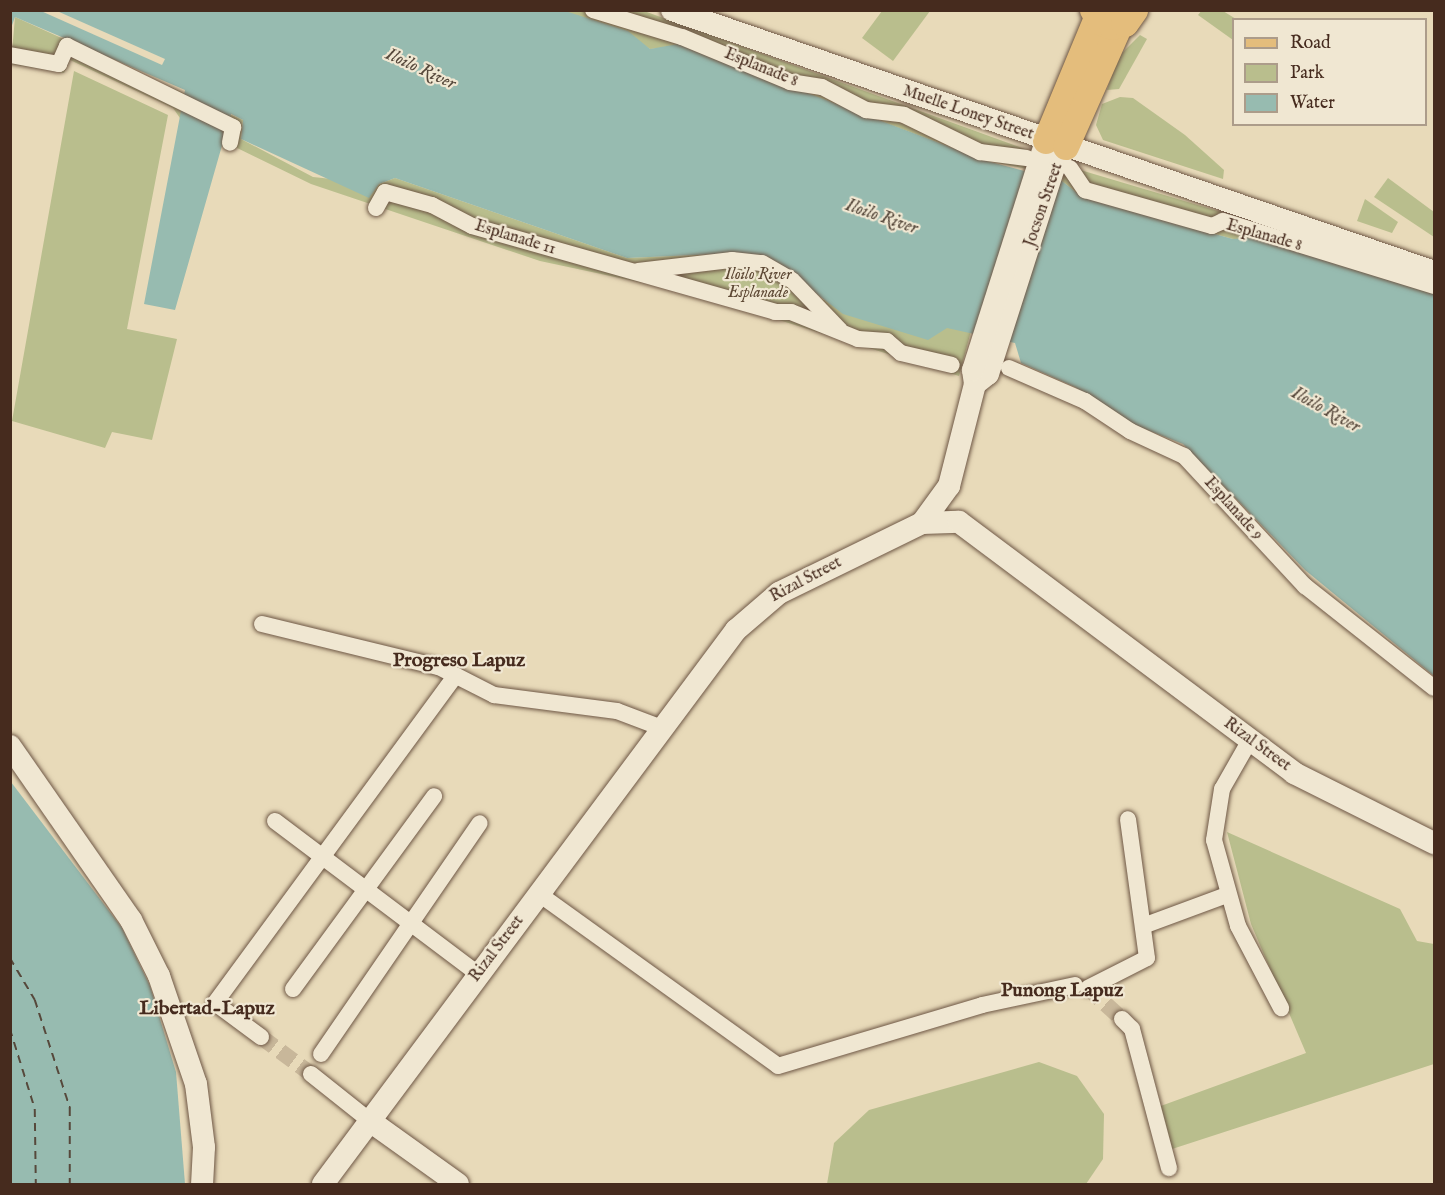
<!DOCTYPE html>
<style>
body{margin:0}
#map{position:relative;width:1445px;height:1195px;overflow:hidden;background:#e8dab9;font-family:"IM FELL English",serif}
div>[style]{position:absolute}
.green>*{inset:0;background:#b9be8d}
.water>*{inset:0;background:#97bbb0}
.pier>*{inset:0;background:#e8dab9}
.ferry>*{height:1.5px;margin-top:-0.75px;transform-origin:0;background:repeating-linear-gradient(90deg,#56483b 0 8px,transparent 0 14px)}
.street-tunnel>*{height:16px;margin-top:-8px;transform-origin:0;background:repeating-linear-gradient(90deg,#c8b79a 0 16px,transparent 0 24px)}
.roads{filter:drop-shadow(0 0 2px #6e5745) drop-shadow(0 0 2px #6e5745)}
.street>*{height:16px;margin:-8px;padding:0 8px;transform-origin:8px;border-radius:8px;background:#f0e7d2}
.secondary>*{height:22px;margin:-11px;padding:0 11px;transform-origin:11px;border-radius:11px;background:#f0e7d2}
.primary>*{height:26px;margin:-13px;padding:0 13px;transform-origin:13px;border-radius:13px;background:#e4bd7c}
.highway>*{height:28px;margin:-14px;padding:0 14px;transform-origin:14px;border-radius:14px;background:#e4bd7c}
span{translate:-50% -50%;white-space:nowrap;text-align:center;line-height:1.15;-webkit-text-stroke:4.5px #f0e7d2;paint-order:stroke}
.street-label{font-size:16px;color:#462b1e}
.park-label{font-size:16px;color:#5d4834;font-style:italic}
.water-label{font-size:18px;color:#56483b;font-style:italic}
.quarter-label{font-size:20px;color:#462b1e;font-weight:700}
.frame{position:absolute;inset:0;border:12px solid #462b1e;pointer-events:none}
.legend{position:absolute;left:1232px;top:18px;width:195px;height:108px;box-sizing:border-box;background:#f0e7d2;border:2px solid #ac9c8a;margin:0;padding:8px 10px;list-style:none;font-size:18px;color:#462b1e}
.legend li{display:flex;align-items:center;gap:12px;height:30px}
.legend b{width:30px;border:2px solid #ac9c8a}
</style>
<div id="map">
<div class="green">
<i style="clip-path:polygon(1202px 10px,1223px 11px,1236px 19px,1233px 40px,1198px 15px)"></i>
<i style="clip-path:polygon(536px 11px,644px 11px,1036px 153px,1028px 169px,987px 161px,726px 63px,671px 47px,650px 49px,633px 38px)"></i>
<i style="clip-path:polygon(882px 11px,930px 11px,893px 61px,862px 38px)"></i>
<i style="clip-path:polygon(15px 17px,243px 120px,241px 139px,313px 177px,379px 184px,395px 178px,627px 258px,741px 253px,768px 257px,787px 267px,820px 299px,971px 331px,959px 376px,695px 294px,540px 261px,311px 184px,182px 121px,173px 108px,70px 60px,64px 73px,11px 64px)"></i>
<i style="clip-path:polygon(1140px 35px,1147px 39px,1119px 89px,1107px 90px,1118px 57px)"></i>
<i style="clip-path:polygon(74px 71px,168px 115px,127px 329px,177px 339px,152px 440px,112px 432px,105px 448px,12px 421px)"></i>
<i style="clip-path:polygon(1120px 97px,1133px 98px,1185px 135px,1224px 170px,1223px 179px,1103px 140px,1096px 125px,1102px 104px)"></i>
<i style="clip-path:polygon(1077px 169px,1218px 211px,1329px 246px,1233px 239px,1082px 197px,1062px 181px,1064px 172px)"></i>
<i style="clip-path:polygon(1388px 178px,1434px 212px,1434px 237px,1374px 197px)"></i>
<i style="clip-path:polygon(1365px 199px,1398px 222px,1392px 233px,1357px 221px)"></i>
<i style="clip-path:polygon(1227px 832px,1400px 909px,1417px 941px,1434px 944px,1434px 1064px,1169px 1150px,1158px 1107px,1306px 1053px,1251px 924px)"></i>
<i style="clip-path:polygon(1039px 1062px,1077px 1076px,1104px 1114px,1103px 1159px,1086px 1184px,827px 1184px,834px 1143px,869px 1110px)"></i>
</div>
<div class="water">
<i style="clip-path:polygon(11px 10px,565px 11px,628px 31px,650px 49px,678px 44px,987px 161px,1062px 181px,1082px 197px,1233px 239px,1256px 237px,1434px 292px,1434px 676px,1305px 570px,1183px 444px,1137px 426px,1075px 387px,1021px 363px,1015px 343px,947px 328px,928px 340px,843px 314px,768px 257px,741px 253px,627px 258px,395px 178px,379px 184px,369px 198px,241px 139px,243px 120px,231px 114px,175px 310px,144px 304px,185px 90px,15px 17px,11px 28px)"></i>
<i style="clip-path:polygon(11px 782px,122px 928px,150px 986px,176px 1072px,185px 1184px,11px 1184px)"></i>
</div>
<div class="pier">
<i style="clip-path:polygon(41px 11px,57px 11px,165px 59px,162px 65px)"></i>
</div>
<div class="ferry">
<i style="left:10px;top:958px;width:49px;rotate:59.2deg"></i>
<i style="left:35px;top:1000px;width:114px;rotate:72deg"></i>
<i style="left:70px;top:1108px;width:76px;rotate:90deg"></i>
<i style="left:10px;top:1029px;width:84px;rotate:72.6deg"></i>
<i style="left:35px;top:1109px;width:75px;rotate:89.2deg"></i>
</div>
<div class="street-tunnel">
<i style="left:1076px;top:985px;width:12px;rotate:14deg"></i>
<i style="left:1088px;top:988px;width:46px;rotate:42.4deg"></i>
<i style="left:261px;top:1037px;width:62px;rotate:36.5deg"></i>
</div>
<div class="roads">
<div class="street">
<i style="left:593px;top:10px;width:93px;rotate:16.9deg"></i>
<i style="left:682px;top:37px;width:117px;rotate:22.6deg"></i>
<i style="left:790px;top:82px;width:32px;rotate:9deg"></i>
<i style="left:822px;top:87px;width:50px;rotate:27.6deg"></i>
<i style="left:866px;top:110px;width:38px;rotate:7deg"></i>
<i style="left:904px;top:115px;width:85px;rotate:26deg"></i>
<i style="left:980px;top:152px;width:47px;rotate:7.3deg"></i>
<i style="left:10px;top:55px;width:50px;rotate:10.4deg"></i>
<i style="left:59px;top:64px;width:20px;rotate:-66deg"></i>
<i style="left:67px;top:46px;width:185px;rotate:26deg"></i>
<i style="left:233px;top:127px;width:16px;rotate:101deg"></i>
<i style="left:1070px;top:168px;width:27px;rotate:56deg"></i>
<i style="left:1085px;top:190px;width:132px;rotate:15.8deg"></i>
<i style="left:1212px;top:226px;width:12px;rotate:-24deg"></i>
<i style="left:1223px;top:221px;width:221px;rotate:17.1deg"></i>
<i style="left:376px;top:208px;width:18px;rotate:-61deg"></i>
<i style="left:385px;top:192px;width:49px;rotate:15.5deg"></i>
<i style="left:432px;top:205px;width:45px;rotate:27.7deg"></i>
<i style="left:472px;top:226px;width:315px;rotate:15.8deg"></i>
<i style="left:775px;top:312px;width:16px"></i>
<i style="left:791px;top:312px;width:72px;rotate:21.9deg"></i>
<i style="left:858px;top:339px;width:29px;rotate:4deg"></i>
<i style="left:887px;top:341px;width:18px;rotate:41deg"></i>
<i style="left:901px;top:353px;width:52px;rotate:13.2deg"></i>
<i style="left:638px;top:271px;width:95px;rotate:-6.7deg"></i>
<i style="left:732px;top:260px;width:30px;rotate:6deg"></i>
<i style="left:762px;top:263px;width:34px;rotate:30deg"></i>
<i style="left:792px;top:280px;width:69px;rotate:46.2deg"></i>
<i style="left:1009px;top:368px;width:83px;rotate:23.5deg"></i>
<i style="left:1085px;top:401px;width:54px;rotate:33.7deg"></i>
<i style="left:1130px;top:431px;width:60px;rotate:24.8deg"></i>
<i style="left:1184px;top:456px;width:178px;rotate:47.1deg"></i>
<i style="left:1305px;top:586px;width:164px;rotate:38.3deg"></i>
<i style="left:262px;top:624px;width:182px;rotate:13.7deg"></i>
<i style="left:439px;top:667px;width:62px;rotate:27deg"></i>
<i style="left:494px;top:695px;width:124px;rotate:7.4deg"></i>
<i style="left:617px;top:711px;width:48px;rotate:20.7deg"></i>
<i style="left:1250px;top:740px;width:56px;rotate:119.7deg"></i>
<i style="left:1222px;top:789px;width:52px;rotate:98.9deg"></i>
<i style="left:1214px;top:840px;width:89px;rotate:74.4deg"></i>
<i style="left:1238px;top:926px;width:93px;rotate:62.3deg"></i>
<i style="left:275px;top:821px;width:254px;rotate:37deg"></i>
<i style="left:539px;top:894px;width:294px;rotate:35.7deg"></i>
<i style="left:778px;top:1066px;width:213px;rotate:-16.6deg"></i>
<i style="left:982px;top:1005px;width:95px;rotate:-12.1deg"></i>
<i style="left:1143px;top:926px;width:90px;rotate:-20.3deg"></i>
<i style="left:1088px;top:988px;width:66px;rotate:-27deg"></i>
<i style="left:1147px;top:958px;width:140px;rotate:-97.8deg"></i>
<i style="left:293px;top:989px;width:239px;rotate:-53.8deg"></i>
<i style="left:1122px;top:1019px;width:14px;rotate:45deg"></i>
<i style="left:1132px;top:1029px;width:144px;rotate:75.1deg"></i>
<i style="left:261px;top:1037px;width:57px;rotate:-143.5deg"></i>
<i style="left:215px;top:1003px;width:406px;rotate:-53.7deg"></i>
<i style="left:321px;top:1054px;width:280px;rotate:-55.5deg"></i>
<i style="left:311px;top:1074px;width:75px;rotate:38.5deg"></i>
</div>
<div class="secondary">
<i style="left:672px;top:10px;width:806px;rotate:18.97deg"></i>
<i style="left:975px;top:384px;width:16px;rotate:-38deg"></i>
<i style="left:988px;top:374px;width:214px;rotate:-72.3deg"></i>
<i style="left:1053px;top:170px;width:26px;rotate:-61deg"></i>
<i style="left:922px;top:523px;width:46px;rotate:-53.9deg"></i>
<i style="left:949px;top:486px;width:105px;rotate:-75.7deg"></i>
<i style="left:975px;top:384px;width:14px;rotate:-98deg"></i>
<i style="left:973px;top:370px;width:240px;rotate:-72.3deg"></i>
<i style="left:10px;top:746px;width:212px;rotate:55.2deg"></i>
<i style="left:131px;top:920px;width:63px;rotate:63.4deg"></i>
<i style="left:159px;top:976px;width:114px;rotate:71.1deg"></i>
<i style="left:196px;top:1084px;width:64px;rotate:82.8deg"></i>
<i style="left:204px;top:1147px;width:37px;rotate:93deg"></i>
<i style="left:370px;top:1121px;width:108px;rotate:35.6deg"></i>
<i style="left:323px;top:1184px;width:691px;rotate:-53.3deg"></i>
<i style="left:736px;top:630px;width:57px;rotate:-40.7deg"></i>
<i style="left:779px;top:593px;width:159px;rotate:-26.1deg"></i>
<i style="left:922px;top:523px;width:37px;rotate:-2deg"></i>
<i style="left:959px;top:522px;width:419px;rotate:36.8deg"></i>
<i style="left:1294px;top:773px;width:157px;rotate:26.6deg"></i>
</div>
<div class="primary">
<i style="left:1046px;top:141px;width:133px;rotate:-67.5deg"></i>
<i style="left:1066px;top:147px;width:133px;rotate:-66.1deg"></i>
</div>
<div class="highway">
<i style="left:1094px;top:10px;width:14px;rotate:56deg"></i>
<i style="left:1102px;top:22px;width:12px;rotate:20deg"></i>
<i style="left:1113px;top:26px;width:12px;rotate:-14deg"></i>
<i style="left:1125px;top:23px;width:16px;rotate:-55deg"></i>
</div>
</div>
<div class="street-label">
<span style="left:761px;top:68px;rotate:22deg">Esplanade 8</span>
<span style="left:968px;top:113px;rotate:19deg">Muelle Loney Street</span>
<span style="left:1044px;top:205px;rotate:-71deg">Jocson Street</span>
<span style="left:1264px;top:236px;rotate:16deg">Esplanade 8</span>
<span style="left:515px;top:238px;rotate:17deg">Esplanade 11</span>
<span style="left:1233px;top:509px;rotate:48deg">Esplanade 9</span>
<span style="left:806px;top:580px;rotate:-28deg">Rizal Street</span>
<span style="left:1257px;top:745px;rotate:36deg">Rizal Street</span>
<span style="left:497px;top:949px;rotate:-53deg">Rizal Street</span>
</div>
<div class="park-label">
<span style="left:758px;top:284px">Iloilo River<br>Esplanade</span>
</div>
<div class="water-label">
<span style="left:420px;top:70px;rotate:25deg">Iloilo River</span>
<span style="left:881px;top:218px;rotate:19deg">Iloilo River</span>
<span style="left:1325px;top:411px;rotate:29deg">Iloilo River</span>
</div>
<div class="quarter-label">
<span style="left:459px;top:660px">Progreso Lapuz</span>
<span style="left:1062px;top:990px">Punong Lapuz</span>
<span style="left:207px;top:1008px">Libertad-Lapuz</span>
</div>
<div class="frame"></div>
<ul class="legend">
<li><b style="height:8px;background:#e4bd7c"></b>Road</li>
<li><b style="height:16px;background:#b9be8d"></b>Park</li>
<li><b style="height:16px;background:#97bbb0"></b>Water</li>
</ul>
</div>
